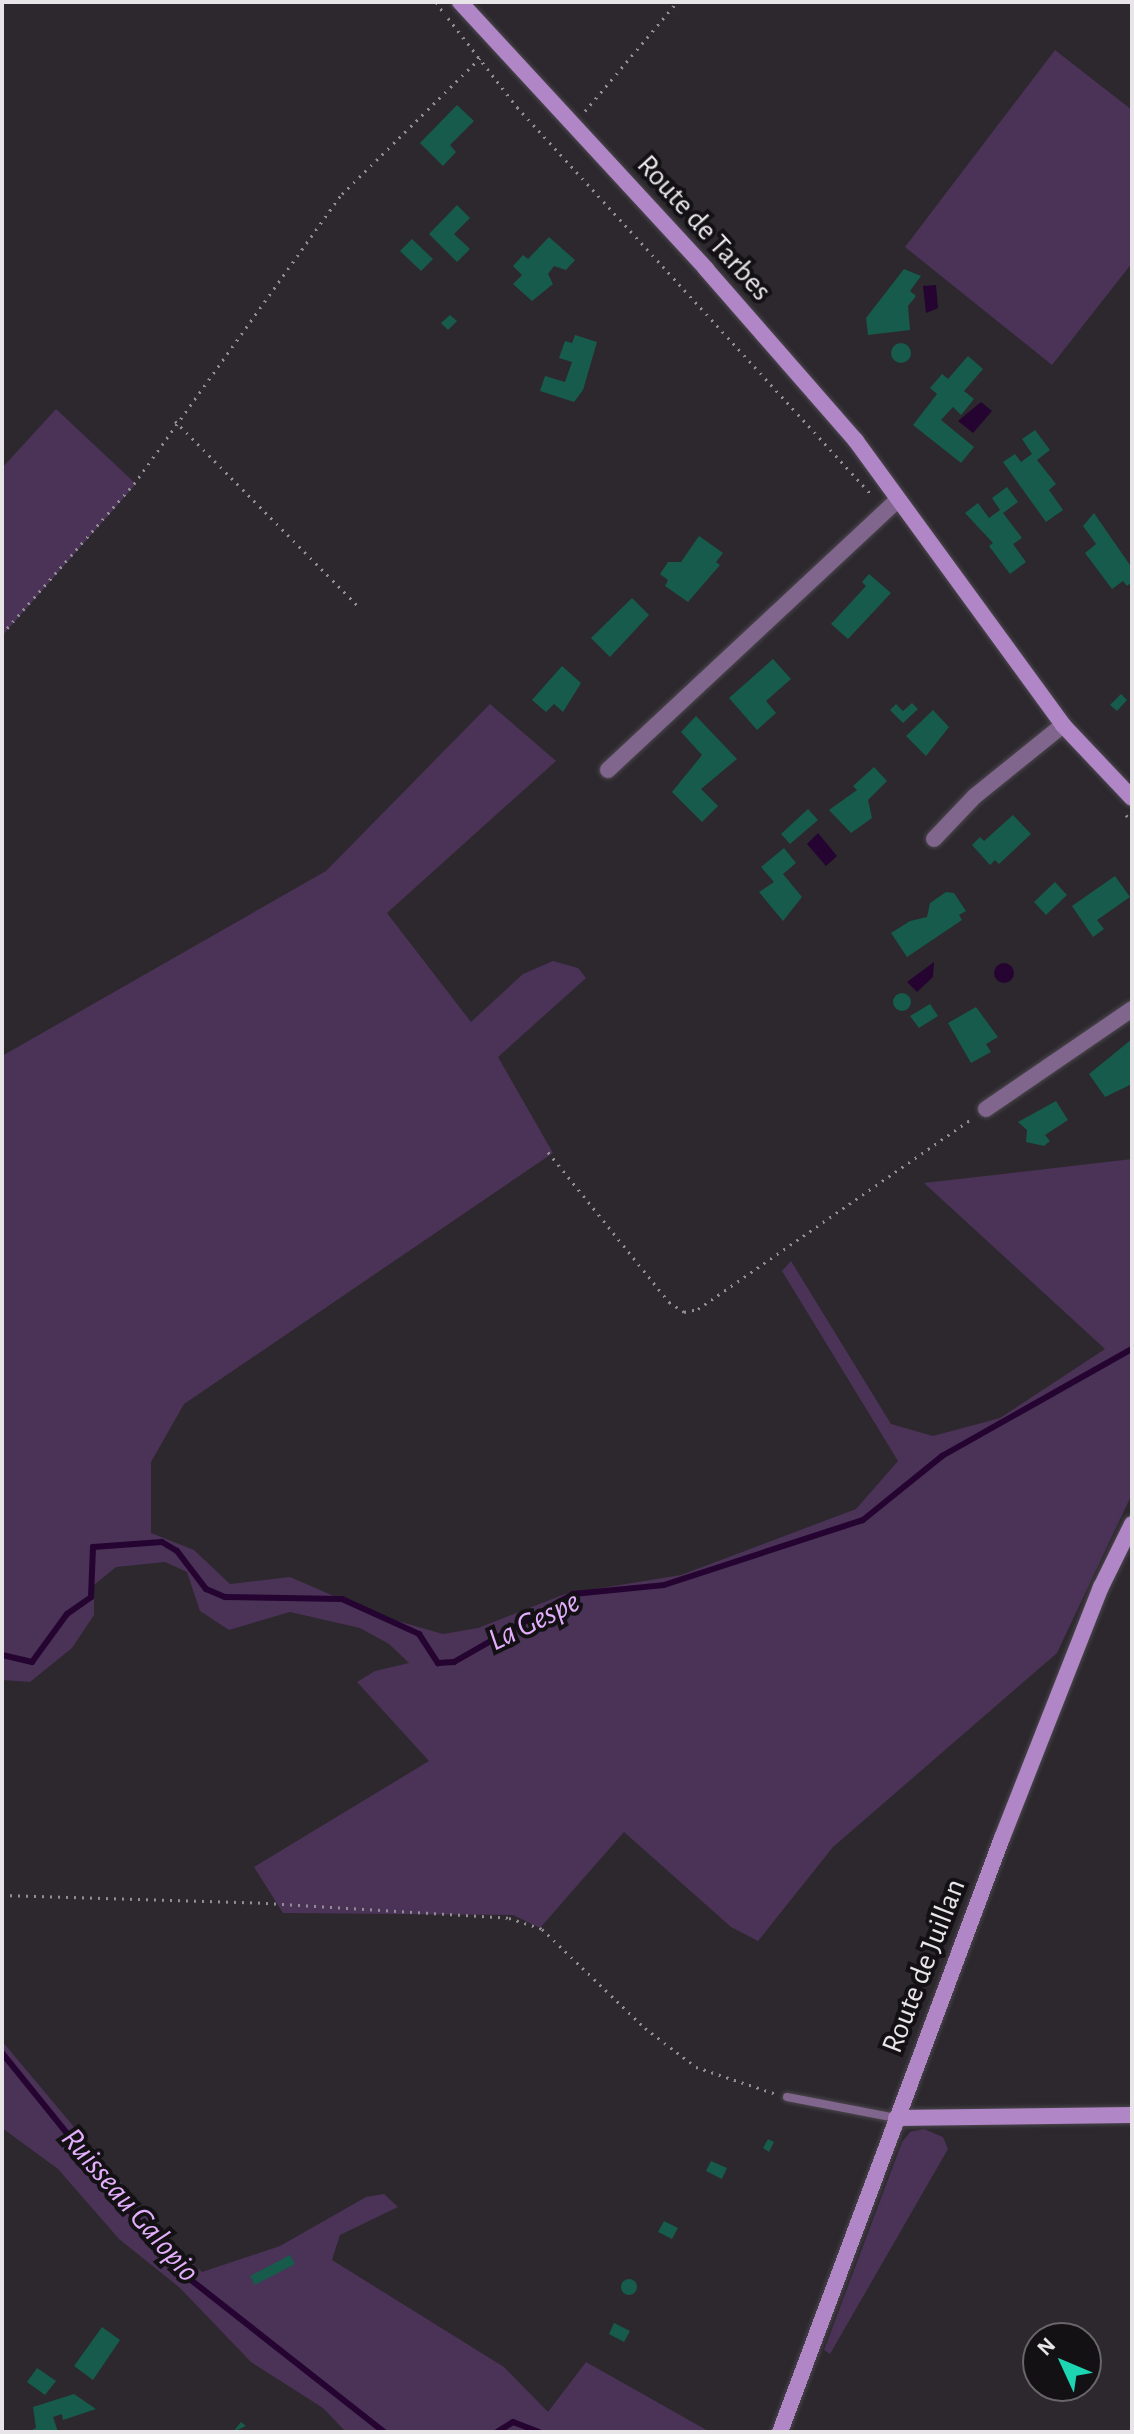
<!DOCTYPE html>
<style>
body{margin:0}
#map{position:relative;width:1134px;height:2434px;overflow:hidden;background:#2c282e;font-family:"Alegreya Sans",sans-serif}
div>[style]{position:absolute}
.green>*{inset:0;background:#4b3257}
.water>*{inset:0;background:#250432}
.round{border-radius:50%}
.stream>*{height:6px;margin:-3px;padding:0 3px;transform-origin:3px;border-radius:3px;background:#250432}
.building>*{inset:0;background:#165b4c}
.path>*{height:3px;margin-top:-1.5px;transform-origin:0;background:repeating-linear-gradient(90deg,#928f94 0 2px,transparent 0 8px)}
.roads{filter:drop-shadow(0 0 2px #4a464c) drop-shadow(0 0 2px #4a464c)}
.lane>*{height:8px;margin:-4px;padding:0 4px;transform-origin:4px;border-radius:4px;background:#80658d}
.street>*{height:16px;margin:-8px;padding:0 8px;transform-origin:8px;border-radius:8px;background:#80658d}
.secondary>*{height:16px;margin:-8px;padding:0 8px;transform-origin:8px;border-radius:8px;background:#b186c6}
span{translate:-50% -50%;white-space:nowrap;text-align:center;line-height:1.15;-webkit-text-stroke:8px #131114;paint-order:stroke}
.street-label{font-size:30px;color:#e8e5e9}
.water-label{font-size:32px;color:#e3aefc;font-style:italic}
.frame{position:absolute;inset:0;border:4px solid #e8e5e9;pointer-events:none}
.north{position:absolute;left:1022px;top:2322px;width:80px;height:80px;box-sizing:border-box;background:#131114;border:2px solid #686669;border-radius:50%;rotate:314deg;font-size:22px;font-weight:700;line-height:32px;text-align:center;color:#e8e5e9}
.north::after{content:'';display:block;margin:auto;width:28px;height:36px;background:#1dd5b1;clip-path:polygon(50% 0,100% 100%,50% 72%,0 100%)}
</style>
<div id="map">
<div class="green">
<i style="clip-path:polygon(1055px 50px,1132px 110px,1132px 263px,1052px 365px,905px 247px)"></i>
<i style="clip-path:polygon(56px 409px,136px 484px,2px 636px,2px 468px)"></i>
<i style="clip-path:polygon(490px 704px,556px 761px,387px 913px,471px 1022px,523px 974px,553px 961px,578px 968px,586px 978px,498px 1057px,553px 1153px,184px 1404px,151px 1462px,151px 1533px,194px 1550px,230px 1584px,290px 1577px,380px 1616px,443px 1634px,478px 1628px,565px 1594px,681px 1575px,856px 1509px,898px 1461px,782px 1271px,791px 1261px,891px 1424px,933px 1436px,1000px 1418px,1105px 1349px,924px 1183px,1132px 1159px,1132px 1494px,1057px 1653px,833px 1847px,758px 1941px,731px 1927px,624px 1832px,540px 1928px,513px 1915px,283px 1913px,254px 1867px,429px 1761px,357px 1682px,375px 1671px,409px 1663px,389px 1644px,360px 1628px,290px 1612px,229px 1630px,200px 1611px,187px 1572px,165px 1562px,116px 1567px,94px 1585px,94px 1615px,72px 1648px,30px 1682px,2px 1680px,2px 1056px,326px 871px)"></i>
<i style="clip-path:polygon(2px 2041px,172px 2244px,202px 2272px,280px 2246px,366px 2197px,384px 2194px,398px 2207px,340px 2235px,332px 2260px,504px 2367px,548px 2412px,586px 2362px,710px 2432px,346px 2432px,323px 2408px,251px 2362px,179px 2287px,119px 2239px,58px 2169px,2px 2128px)"></i>
<i style="clip-path:polygon(924px 2129px,943px 2137px,948px 2149px,830px 2354px,824px 2350px,902px 2142px,910px 2132px)"></i>
</div>
<div class="water">
<i style="clip-path:polygon(936px 285px,938px 308px,926px 313px,923px 286px)"></i>
<i style="clip-path:polygon(981px 402px,992px 411px,973px 433px,958px 421px)"></i>
<i style="clip-path:polygon(818px 833px,837px 856px,826px 866px,807px 844px)"></i>
<i style="clip-path:polygon(934px 962px,933px 977px,917px 992px,907px 982px)"></i>
<i class="round" style="left:994px;top:963px;width:20px;height:20px"></i>
</div>
<div class="stream">
<i style="left:2px;top:1655px;width:31px;rotate:13deg"></i>
<i style="left:32px;top:1662px;width:59px;rotate:-53.9deg"></i>
<i style="left:67px;top:1614px;width:29px;rotate:-35deg"></i>
<i style="left:91px;top:1597px;width:50px;rotate:-87.7deg"></i>
<i style="left:93px;top:1547px;width:69px;rotate:-4.1deg"></i>
<i style="left:162px;top:1542px;width:17px;rotate:31deg"></i>
<i style="left:177px;top:1551px;width:48px;rotate:52.7deg"></i>
<i style="left:206px;top:1589px;width:21px;rotate:23deg"></i>
<i style="left:225px;top:1597px;width:117px;rotate:1deg"></i>
<i style="left:342px;top:1599px;width:85px;rotate:24.4deg"></i>
<i style="left:419px;top:1634px;width:35px;rotate:57deg"></i>
<i style="left:438px;top:1663px;width:16px;rotate:-4deg"></i>
<i style="left:454px;top:1662px;width:137px;rotate:-29.7deg"></i>
<i style="left:573px;top:1594px;width:91px;rotate:-5.6deg"></i>
<i style="left:664px;top:1585px;width:209px;rotate:-18.1deg"></i>
<i style="left:863px;top:1520px;width:102px;rotate:-39deg"></i>
<i style="left:942px;top:1456px;width:218px;rotate:-29.4deg"></i>
<i style="left:2px;top:2053px;width:278px;rotate:51deg"></i>
<i style="left:177px;top:2269px;width:263px;rotate:38.2deg"></i>
<i style="left:497px;top:2432px;width:19px;rotate:-32deg"></i>
<i style="left:513px;top:2422px;width:28px;rotate:21deg"></i>
</div>
<div class="building">
<i style="clip-path:polygon(457px 105px,474px 121px,450px 145px,456px 152px,443px 166px,420px 143px)"></i>
<i style="clip-path:polygon(457px 205px,470px 218px,454px 234px,470px 249px,457px 262px,429px 234px)"></i>
<i style="clip-path:polygon(549px 237px,575px 260px,566px 270px,554px 266px,548px 274px,553px 284px,532px 301px,513px 284px,522px 275px,513px 266px,523px 255px,528px 259px)"></i>
<i style="clip-path:polygon(412px 239px,433px 259px,421px 271px,400px 251px)"></i>
<i style="clip-path:polygon(904px 269px,921px 276px,910px 291px,916px 296px,908px 306px,910px 330px,868px 335px,866px 318px)"></i>
<i style="clip-path:polygon(450px 315px,457px 321px,448px 330px,441px 323px)"></i>
<i style="clip-path:polygon(575px 335px,597px 342px,583px 390px,574px 402px,540px 391px,545px 376px,565px 382px,572px 362px,559px 358px,565px 341px,572px 343px)"></i>
<i class="round" style="left:891px;top:343px;width:20px;height:20px"></i>
<i style="clip-path:polygon(968px 356px,983px 369px,964px 391px,974px 399px,961px 415px,953px 407px,941px 420px,974px 447px,961px 463px,913px 425px,937px 394px,930px 388px,942px 374px,948px 379px)"></i>
<i style="clip-path:polygon(1035px 430px,1050px 450px,1037px 460px,1056px 484px,1049px 490px,1063px 510px,1046px 522px,1003px 462px,1015px 454px,1021px 462px,1032px 454px,1022px 439px)"></i>
<i style="clip-path:polygon(1007px 487px,1018px 502px,1003px 513px,1022px 538px,1013px 544px,1026px 562px,1010px 574px,989px 546px,993px 543px,965px 513px,978px 503px,989px 518px,1000px 510px,992px 498px)"></i>
<i style="clip-path:polygon(1094px 513px,1132px 568px,1132px 582px,1127px 586px,1123px 581px,1112px 589px,1085px 553px,1096px 544px,1083px 526px)"></i>
<i style="clip-path:polygon(699px 536px,723px 553px,716px 562px,720px 565px,688px 602px,665px 586px,668px 580px,660px 574px,668px 562px,681px 562px)"></i>
<i style="clip-path:polygon(869px 574px,891px 593px,848px 639px,831px 624px,866px 586px,862px 582px)"></i>
<i style="clip-path:polygon(632px 598px,649px 615px,610px 657px,591px 638px)"></i>
<i style="clip-path:polygon(773px 659px,791px 679px,766px 701px,776px 713px,757px 730px,729px 698px)"></i>
<i style="clip-path:polygon(562px 666px,581px 683px,563px 712px,554px 704px,546px 712px,532px 700px)"></i>
<i style="clip-path:polygon(1121px 694px,1127px 700px,1117px 711px,1110px 705px)"></i>
<i style="clip-path:polygon(912px 703px,918px 709px,903px 723px,890px 710px,896px 704px,903px 711px)"></i>
<i style="clip-path:polygon(933px 710px,949px 727px,926px 756px,906px 736px)"></i>
<i style="clip-path:polygon(696px 716px,737px 759px,701px 789px,718px 806px,702px 822px,672px 792px,702px 755px,681px 732px)"></i>
<i style="clip-path:polygon(874px 767px,887px 781px,868px 800px,872px 818px,851px 833px,829px 810px,857px 790px,853px 786px)"></i>
<i style="clip-path:polygon(808px 809px,818px 820px,790px 844px,781px 834px)"></i>
<i style="clip-path:polygon(1013px 815px,1031px 834px,999px 864px,995px 860px,990px 865px,972px 845px,980px 837px,984px 841px)"></i>
<i style="clip-path:polygon(784px 848px,796px 863px,783px 874px,802px 897px,783px 921px,759px 892px,774px 882px,761px 867px)"></i>
<i style="clip-path:polygon(1115px 876px,1130px 897px,1097px 920px,1104px 929px,1093px 937px,1072px 906px)"></i>
<i style="clip-path:polygon(1055px 882px,1067px 895px,1046px 915px,1034px 902px)"></i>
<i style="clip-path:polygon(946px 892px,954px 893px,966px 911px,959px 915px,962px 920px,907px 957px,891px 933px,910px 921px,927px 917px,930px 903px)"></i>
<i class="round" style="left:893px;top:993px;width:18px;height:18px"></i>
<i style="clip-path:polygon(930px 1004px,938px 1016px,919px 1028px,910px 1016px)"></i>
<i style="clip-path:polygon(976px 1007px,998px 1037px,986px 1044px,991px 1052px,971px 1063px,948px 1023px)"></i>
<i style="clip-path:polygon(1132px 1039px,1132px 1084px,1105px 1097px,1089px 1074px)"></i>
<i style="clip-path:polygon(1056px 1101px,1068px 1120px,1045px 1135px,1050px 1141px,1044px 1146px,1026px 1142px,1027px 1130px,1018px 1122px)"></i>
<i style="clip-path:polygon(768px 2139px,774px 2142px,769px 2152px,763px 2148px)"></i>
<i style="clip-path:polygon(711px 2161px,727px 2168px,722px 2179px,706px 2171px)"></i>
<i style="clip-path:polygon(664px 2221px,678px 2228px,672px 2239px,658px 2232px)"></i>
<i style="clip-path:polygon(290px 2255px,295px 2264px,255px 2285px,250px 2276px)"></i>
<i class="round" style="left:621px;top:2279px;width:16px;height:16px"></i>
<i style="clip-path:polygon(614px 2323px,630px 2331px,624px 2342px,609px 2334px)"></i>
<i style="clip-path:polygon(102px 2327px,120px 2340px,93px 2380px,74px 2366px)"></i>
<i style="clip-path:polygon(37px 2368px,56px 2381px,45px 2395px,27px 2382px)"></i>
<i style="clip-path:polygon(74px 2394px,96px 2409px,63px 2420px,62px 2414px,53px 2417px,58px 2432px,28px 2432px,36px 2428px,33px 2407px)"></i>
<i style="clip-path:polygon(241px 2422px,246px 2426px,233px 2432px)"></i>
</div>
<div class="path">
<i style="left:436px;top:2px;width:12px;rotate:55deg"></i>
<i style="left:448px;top:18px;width:113px;rotate:52.2deg"></i>
<i style="left:517px;top:107px;width:523px;rotate:47.56deg"></i>
<i style="left:585px;top:111px;width:143px;rotate:-49.8deg"></i>
<i style="left:175px;top:421px;width:263px;rotate:45.3deg"></i>
<i style="left:2px;top:634px;width:200px;rotate:-48.7deg"></i>
<i style="left:134px;top:484px;width:357px;rotate:-54.4deg"></i>
<i style="left:342px;top:194px;width:195px;rotate:-44.6deg"></i>
<i style="left:1126px;top:815px;width:8px;rotate:45deg"></i>
<i style="left:548px;top:1152px;width:193px;rotate:51.1deg"></i>
<i style="left:669px;top:1302px;width:18px;rotate:34deg"></i>
<i style="left:684px;top:1312px;width:14px;rotate:-12deg"></i>
<i style="left:698px;top:1309px;width:335px;rotate:-34.8deg"></i>
<i style="left:2px;top:1895px;width:264px;rotate:1.7deg"></i>
<i style="left:266px;top:1903px;width:243px;rotate:3.5deg"></i>
<i style="left:509px;top:1918px;width:35px;rotate:18deg"></i>
<i style="left:542px;top:1929px;width:143px;rotate:43.9deg"></i>
<i style="left:645px;top:2028px;width:64px;rotate:37.4deg"></i>
<i style="left:696px;top:2067px;width:84px;rotate:18.6deg"></i>
</div>
<div class="roads">
<div class="lane">
<i style="left:787px;top:2097px;width:111px;rotate:10.9deg"></i>
</div>
<div class="street">
<i style="left:608px;top:770px;width:396px;rotate:-43deg"></i>
<i style="left:934px;top:839px;width:59px;rotate:-46.4deg"></i>
<i style="left:975px;top:796px;width:113px;rotate:-38.9deg"></i>
<i style="left:986px;top:1109px;width:177px;rotate:-34.4deg"></i>
</div>
<div class="secondary">
<i style="left:460px;top:2px;width:363px;rotate:47.3deg"></i>
<i style="left:706px;top:269px;width:228px;rotate:48.9deg"></i>
<i style="left:856px;top:441px;width:351px;rotate:53.9deg"></i>
<i style="left:1063px;top:725px;width:100px;rotate:46.6deg"></i>
<i style="left:896px;top:2118px;width:236px;rotate:-0.7deg"></i>
<i style="left:780px;top:2432px;width:634px;rotate:-69.51deg"></i>
<i style="left:1002px;top:1838px;width:270px;rotate:-68.5deg"></i>
<i style="left:1101px;top:1587px;width:70px;rotate:-63.8deg"></i>
</div>
</div>
<div class="street-label">
<span style="left:704px;top:228px;rotate:48deg">Route de Tarbes</span>
<span style="left:924px;top:1966px;rotate:-69deg">Route de Juillan</span>
</div>
<div class="water-label">
<span style="left:534px;top:1621px;rotate:-26deg">La Gespe</span>
<span style="left:130px;top:2205px;rotate:49deg">Ruisseau Galopio</span>
</div>
<div class="frame"></div>
<div class="north">N</div>
</div>
